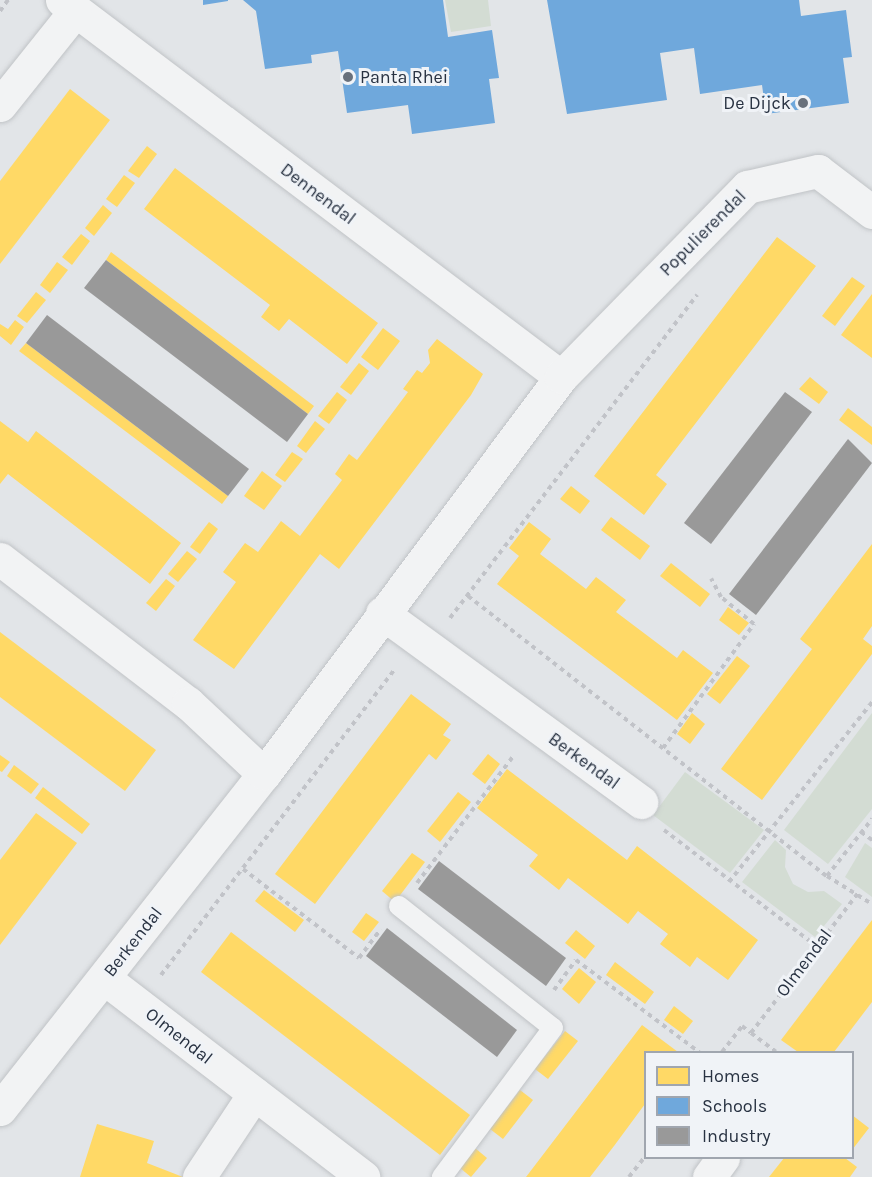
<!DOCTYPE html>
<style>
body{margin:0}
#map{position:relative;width:872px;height:1177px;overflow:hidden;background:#e2e5e8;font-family:Karla,sans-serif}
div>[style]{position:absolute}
.green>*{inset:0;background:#d3dcd3}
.homes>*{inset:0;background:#ffd966}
.schools>*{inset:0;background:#6fa8dc}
.industry>*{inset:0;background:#999}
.path>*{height:4px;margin-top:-2px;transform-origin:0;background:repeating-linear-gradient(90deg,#c1c3c8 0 4.5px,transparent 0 9px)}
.roads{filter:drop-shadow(0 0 2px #c0c3c6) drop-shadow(0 0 2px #c0c3c6)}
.service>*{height:20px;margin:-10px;padding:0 10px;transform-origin:10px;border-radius:10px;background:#f2f3f4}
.minor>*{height:33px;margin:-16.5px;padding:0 16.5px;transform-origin:16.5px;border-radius:16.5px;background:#f2f3f4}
.dots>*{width:16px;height:16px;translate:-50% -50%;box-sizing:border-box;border:3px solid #f0f3f7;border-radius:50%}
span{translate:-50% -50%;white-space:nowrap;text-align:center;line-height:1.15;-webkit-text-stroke:6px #f0f3f7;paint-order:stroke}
.poi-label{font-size:18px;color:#283242}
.left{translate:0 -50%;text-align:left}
.right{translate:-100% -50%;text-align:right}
.street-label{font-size:18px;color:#283242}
.legend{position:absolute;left:644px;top:1051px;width:210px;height:108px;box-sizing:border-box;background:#f0f3f7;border:2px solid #a0a6af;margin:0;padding:8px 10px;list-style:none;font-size:18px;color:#283242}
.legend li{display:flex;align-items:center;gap:12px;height:30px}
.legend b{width:30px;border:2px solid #a0a6af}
</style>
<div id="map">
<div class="green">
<i style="clip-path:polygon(445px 0,488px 0,491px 26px,451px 32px)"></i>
<i style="clip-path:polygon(872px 713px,872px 809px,828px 864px,784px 830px)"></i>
<i style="clip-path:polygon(685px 772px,764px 830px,730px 873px,653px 815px)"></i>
<i style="clip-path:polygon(775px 840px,786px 850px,785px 867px,793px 884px,808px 892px,824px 891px,842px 904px,815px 937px,742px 882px)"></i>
<i style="clip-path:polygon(865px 843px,872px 848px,872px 897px,845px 877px)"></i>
</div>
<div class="homes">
<i style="clip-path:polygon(70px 89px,110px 120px,0 264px,0 181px)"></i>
<i style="clip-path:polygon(147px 146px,157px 154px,139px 178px,128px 171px)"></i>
<i style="clip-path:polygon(175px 168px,378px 323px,347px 364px,289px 319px,279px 331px,261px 317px,270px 305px,144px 209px)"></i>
<i style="clip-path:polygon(124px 175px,135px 183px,117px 207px,106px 199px)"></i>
<i style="clip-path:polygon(103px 205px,112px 213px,94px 236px,85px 228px)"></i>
<i style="clip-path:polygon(81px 234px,90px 241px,72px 265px,62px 257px)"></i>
<i style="clip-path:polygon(777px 237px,816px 266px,656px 475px,667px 484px,644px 515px,594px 476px)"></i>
<i style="clip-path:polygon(111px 252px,314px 406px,308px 414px,106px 260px)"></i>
<i style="clip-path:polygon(57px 262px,68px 270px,50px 293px,40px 285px)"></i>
<i style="clip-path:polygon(852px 277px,865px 286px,835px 326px,822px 316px)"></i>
<i style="clip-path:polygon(36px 292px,46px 300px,27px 323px,17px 316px)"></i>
<i style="clip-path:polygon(872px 294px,872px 358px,841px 335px)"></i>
<i style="clip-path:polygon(15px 320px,24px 327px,11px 345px,0 336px,0 324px,8px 329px)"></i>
<i style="clip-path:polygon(383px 328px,400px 341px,378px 370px,361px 357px)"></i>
<i style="clip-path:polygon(437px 339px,483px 374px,471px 395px,339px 569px,320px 554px,234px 669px,193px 640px,236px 582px,223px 572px,245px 543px,258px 552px,281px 521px,300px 536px,342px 480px,335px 474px,349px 454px,357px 460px,408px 392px,403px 389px,417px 370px,422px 373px,430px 363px,428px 350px)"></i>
<i style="clip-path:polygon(26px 343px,228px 496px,222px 504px,19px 351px)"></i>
<i style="clip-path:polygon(359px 363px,369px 371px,351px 395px,340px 387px)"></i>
<i style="clip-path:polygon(810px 377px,828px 392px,819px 404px,799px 389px)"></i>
<i style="clip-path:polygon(337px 392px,347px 400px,329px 424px,318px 416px)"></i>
<i style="clip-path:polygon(848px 408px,872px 427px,872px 445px,839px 420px)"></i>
<i style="clip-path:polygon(0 421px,28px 442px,36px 431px,181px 543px,150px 584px,8px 474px,0 484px)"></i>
<i style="clip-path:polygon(315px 421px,325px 429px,306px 453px,297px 446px)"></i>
<i style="clip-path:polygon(292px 452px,303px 459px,285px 482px,275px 475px)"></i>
<i style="clip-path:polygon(262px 471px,282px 486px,264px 510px,244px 496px)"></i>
<i style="clip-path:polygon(571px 486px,590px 501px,580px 514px,560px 499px)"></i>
<i style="clip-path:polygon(611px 517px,650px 546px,640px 560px,601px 530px)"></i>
<i style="clip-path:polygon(209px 522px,218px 529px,200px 554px,190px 547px)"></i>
<i style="clip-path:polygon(529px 522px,551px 539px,540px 554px,586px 589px,596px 577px,626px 600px,616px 612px,677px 658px,683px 650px,713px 673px,677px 720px,497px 584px,519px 556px,509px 548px)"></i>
<i style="clip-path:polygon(872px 544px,872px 626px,863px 639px,872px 646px,872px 654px,762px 800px,721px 769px,812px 649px,800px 639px)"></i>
<i style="clip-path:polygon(187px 551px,197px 559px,178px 582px,168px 574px)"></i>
<i style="clip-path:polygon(671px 563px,710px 594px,700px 607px,660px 576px)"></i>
<i style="clip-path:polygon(166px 579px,175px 586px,156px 611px,146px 603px)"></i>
<i style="clip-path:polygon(728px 607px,749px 623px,739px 635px,719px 620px)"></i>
<i style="clip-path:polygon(0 632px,156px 750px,125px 791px,0 697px)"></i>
<i style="clip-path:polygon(737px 656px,750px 666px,720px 704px,707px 694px)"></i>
<i style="clip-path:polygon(411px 694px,451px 724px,443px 735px,451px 740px,436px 760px,429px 754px,315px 904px,275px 874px)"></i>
<i style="clip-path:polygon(692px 713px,705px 724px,690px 744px,677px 734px)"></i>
<i style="clip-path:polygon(488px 754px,500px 764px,485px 784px,472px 774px)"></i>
<i style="clip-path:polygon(0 755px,10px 762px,2px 772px,0 771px)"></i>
<i style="clip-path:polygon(14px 765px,39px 784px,31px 794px,7px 776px)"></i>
<i style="clip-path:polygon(507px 769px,627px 860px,637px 846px,758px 940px,728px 980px,697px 957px,690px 967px,660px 944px,668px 934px,638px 911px,628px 924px,568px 878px,559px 890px,529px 866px,538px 855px,477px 808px)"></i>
<i style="clip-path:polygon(43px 787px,90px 824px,82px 834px,35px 798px)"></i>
<i style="clip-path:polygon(458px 792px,471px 802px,440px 842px,427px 831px)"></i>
<i style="clip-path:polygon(36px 813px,77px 843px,0 945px,0 860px)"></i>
<i style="clip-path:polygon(412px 853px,425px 862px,395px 902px,382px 891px)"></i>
<i style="clip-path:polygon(264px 890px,304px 920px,295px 932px,255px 901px)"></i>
<i style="clip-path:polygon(366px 913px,379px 922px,364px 941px,352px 932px)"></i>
<i style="clip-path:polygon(872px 920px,872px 1002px,834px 1052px,798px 1052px,781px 1040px)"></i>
<i style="clip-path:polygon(576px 930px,595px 946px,585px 959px,565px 943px)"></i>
<i style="clip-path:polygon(231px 932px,470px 1115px,440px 1155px,201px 972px)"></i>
<i style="clip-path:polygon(615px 962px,654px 992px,645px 1004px,606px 975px)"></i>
<i style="clip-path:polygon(579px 968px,596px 982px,579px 1004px,562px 989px)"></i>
<i style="clip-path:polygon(674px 1006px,693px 1021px,683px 1034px,664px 1020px)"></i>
<i style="clip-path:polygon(642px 1025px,678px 1052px,645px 1053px,645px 1104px,614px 1146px,590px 1177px,526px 1177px)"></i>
<i style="clip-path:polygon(565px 1031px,578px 1041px,548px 1079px,535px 1069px)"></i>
<i style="clip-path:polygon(520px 1090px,533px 1100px,503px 1139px,490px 1129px)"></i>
<i style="clip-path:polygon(852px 1115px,869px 1128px,852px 1150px)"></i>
<i style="clip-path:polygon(97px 1124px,154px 1141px,147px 1163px,183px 1177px,80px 1177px)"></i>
<i style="clip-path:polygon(475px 1148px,487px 1158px,471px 1177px,460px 1168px)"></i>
<i style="clip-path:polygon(784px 1158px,845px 1158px,857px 1167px,850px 1177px,769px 1177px)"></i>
</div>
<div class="schools">
<i style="clip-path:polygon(203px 0,228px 0,228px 1px,203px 5px)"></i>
<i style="clip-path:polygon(243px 0,443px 0,448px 37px,492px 30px,499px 78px,489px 79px,495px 123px,412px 134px,408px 105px,347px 113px,338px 51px,311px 55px,312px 63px,265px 69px,256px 11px)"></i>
<i style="clip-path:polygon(547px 0,799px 0,801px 16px,846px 10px,852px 57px,843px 58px,849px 103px,766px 114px,762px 85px,700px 94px,694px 48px,660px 53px,667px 100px,567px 114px)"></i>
</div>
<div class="industry">
<i style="clip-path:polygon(106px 260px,308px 414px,287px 442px,84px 288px)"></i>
<i style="clip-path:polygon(47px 315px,249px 469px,228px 496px,26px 343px)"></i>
<i style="clip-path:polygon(785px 392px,812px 412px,711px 544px,684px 523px)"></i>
<i style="clip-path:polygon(848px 439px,872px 463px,756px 615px,729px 594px)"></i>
<i style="clip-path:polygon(439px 861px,566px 958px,546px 986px,418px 889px)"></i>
<i style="clip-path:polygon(387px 928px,517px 1030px,497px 1057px,366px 956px)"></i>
</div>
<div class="path">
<i style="left:0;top:11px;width:14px;rotate:-54deg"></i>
<i style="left:468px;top:596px;width:455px;rotate:38deg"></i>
<i style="left:827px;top:876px;width:53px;rotate:31.9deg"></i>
<i style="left:450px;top:618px;width:407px;rotate:-52.6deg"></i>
<i style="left:663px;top:748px;width:154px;rotate:-53.7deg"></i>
<i style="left:754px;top:624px;width:43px;rotate:-140.7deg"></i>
<i style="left:721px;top:597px;width:21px;rotate:-118deg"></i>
<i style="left:664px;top:830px;width:191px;rotate:37.3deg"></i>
<i style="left:861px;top:832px;width:14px;rotate:36deg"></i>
<i style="left:243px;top:869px;width:146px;rotate:37.5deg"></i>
<i style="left:359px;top:958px;width:36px;rotate:-53deg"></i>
<i style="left:827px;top:876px;width:73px;rotate:-51.7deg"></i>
<i style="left:729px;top:882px;width:230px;rotate:-51.5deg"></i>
<i style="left:417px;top:883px;width:161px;rotate:-52.8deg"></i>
<i style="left:161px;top:975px;width:385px;rotate:-52.6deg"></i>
<i style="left:554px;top:990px;width:37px;rotate:-54deg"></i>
<i style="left:576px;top:960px;width:154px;rotate:36.8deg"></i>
<i style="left:751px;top:1033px;width:31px;rotate:37deg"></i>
<i style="left:722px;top:1052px;width:33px;rotate:-52deg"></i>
<i style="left:742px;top:1026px;width:11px;rotate:38deg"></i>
<i style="left:751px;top:1033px;width:176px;rotate:-52.6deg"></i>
<i style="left:629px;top:1177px;width:28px;rotate:-52deg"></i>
</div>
<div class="roads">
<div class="service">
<i style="left:399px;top:906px;width:196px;rotate:38.4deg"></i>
<i style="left:553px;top:1028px;width:186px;rotate:126.7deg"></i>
</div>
<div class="minor">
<i style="left:62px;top:0;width:625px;rotate:37.07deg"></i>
<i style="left:0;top:105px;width:120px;rotate:-51.4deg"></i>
<i style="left:0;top:559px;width:237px;rotate:37.5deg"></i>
<i style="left:188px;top:703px;width:104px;rotate:43.1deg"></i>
<i style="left:382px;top:613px;width:321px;rotate:36.1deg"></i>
<i style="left:104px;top:978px;width:327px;rotate:37.5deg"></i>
<i style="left:0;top:1109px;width:427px;rotate:-51.8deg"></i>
<i style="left:264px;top:774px;width:496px;rotate:-53.2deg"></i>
<i style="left:561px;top:377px;width:266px;rotate:-45.6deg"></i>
<i style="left:747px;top:187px;width:73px;rotate:-12.7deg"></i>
<i style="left:818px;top:171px;width:68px;rotate:37.2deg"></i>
<i style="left:199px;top:1177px;width:100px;rotate:-56.5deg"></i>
<i style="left:709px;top:1177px;width:24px;rotate:-54deg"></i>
</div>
</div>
<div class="dots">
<i style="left:348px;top:77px;background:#69717c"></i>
<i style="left:803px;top:103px;background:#69717c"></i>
</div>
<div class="poi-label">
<span class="left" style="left:360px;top:77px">Panta Rhei</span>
<span class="right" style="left:791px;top:103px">De Dijck</span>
</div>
<div class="street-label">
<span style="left:318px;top:194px;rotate:37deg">Dennendal</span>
<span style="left:703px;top:233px;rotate:-45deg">Populierendal</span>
<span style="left:584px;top:761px;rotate:36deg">Berkendal</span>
<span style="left:133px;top:942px;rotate:-52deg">Berkendal</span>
<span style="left:804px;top:963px;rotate:-53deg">Olmendal</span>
<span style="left:179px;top:1036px;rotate:38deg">Olmendal</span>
</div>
<ul class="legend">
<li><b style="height:16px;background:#ffd966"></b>Homes</li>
<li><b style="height:16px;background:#6fa8dc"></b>Schools</li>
<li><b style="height:16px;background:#999"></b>Industry</li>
</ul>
</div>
